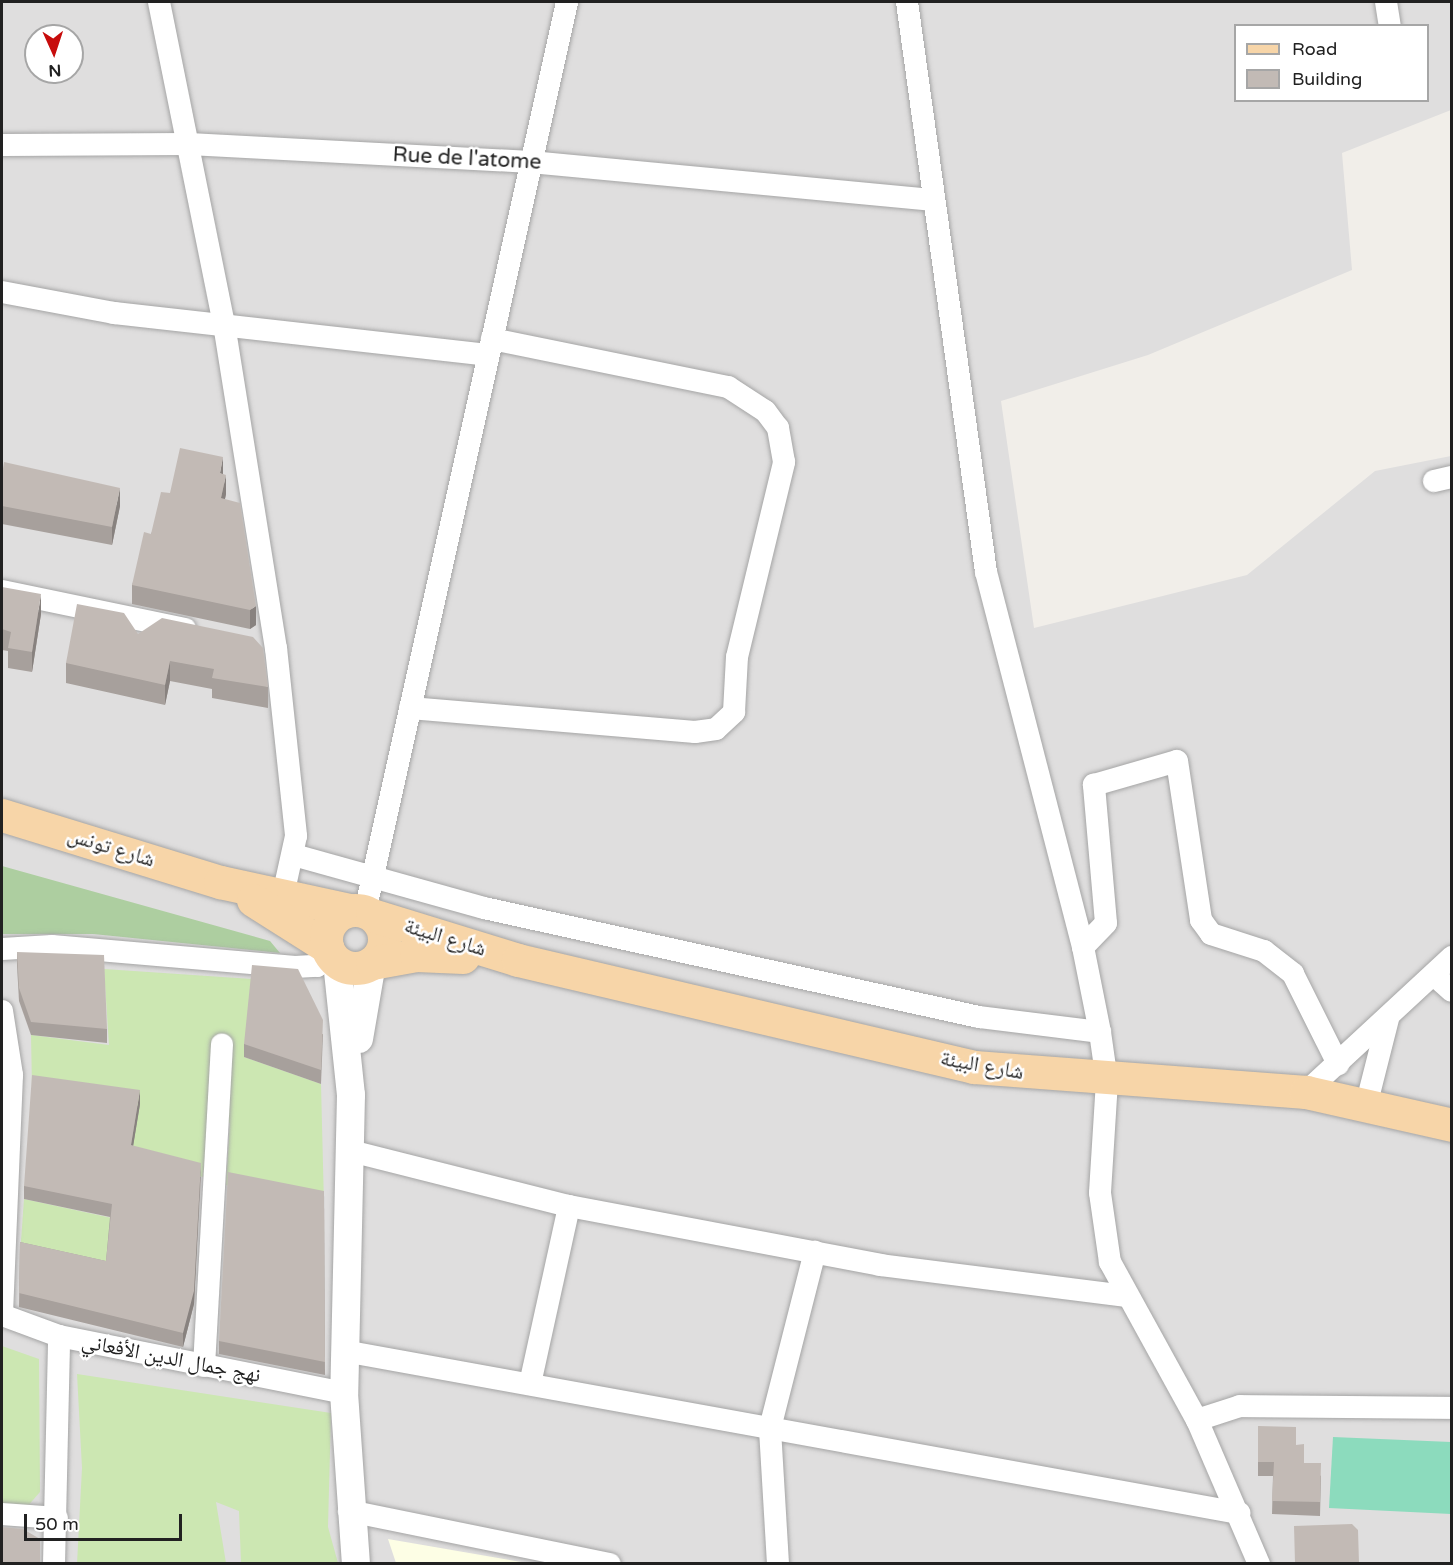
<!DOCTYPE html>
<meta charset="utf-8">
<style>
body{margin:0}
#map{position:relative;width:1453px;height:1565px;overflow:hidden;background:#f1eee9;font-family:"Varela Round","Noto Naskh Arabic",sans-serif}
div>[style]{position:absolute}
.residential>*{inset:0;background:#dfdede}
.education>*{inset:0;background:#fdfee5}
.grass>*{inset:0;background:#cce7b2}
.forest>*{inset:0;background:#adcea0}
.pitch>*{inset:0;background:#8cdbbd}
.roads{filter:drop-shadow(0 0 2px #a5a5a5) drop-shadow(0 0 2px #a5a5a5)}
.minor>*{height:22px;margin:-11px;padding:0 11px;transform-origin:11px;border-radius:11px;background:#fff}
.tertiary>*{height:28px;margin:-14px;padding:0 14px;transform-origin:14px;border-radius:14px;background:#fff}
.primary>*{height:33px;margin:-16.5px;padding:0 16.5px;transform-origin:16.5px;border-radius:16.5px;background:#f7d5a8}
.primary>.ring{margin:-16.5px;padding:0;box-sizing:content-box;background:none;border:33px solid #f7d5a8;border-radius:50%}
.wall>*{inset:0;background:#a7a09c}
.shaded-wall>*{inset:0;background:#88827f}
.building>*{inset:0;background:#c2bab5}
span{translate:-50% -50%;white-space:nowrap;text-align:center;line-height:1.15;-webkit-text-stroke:5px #fff;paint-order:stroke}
.street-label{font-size:21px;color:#212121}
.frame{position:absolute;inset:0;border:3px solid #212121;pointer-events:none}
.legend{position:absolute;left:1234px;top:24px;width:195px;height:78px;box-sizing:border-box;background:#fff;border:2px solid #a6a6a6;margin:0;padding:8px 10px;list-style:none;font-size:18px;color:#212121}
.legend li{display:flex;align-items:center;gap:12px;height:30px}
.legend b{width:30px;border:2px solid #a6a6a6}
.north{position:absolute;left:24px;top:24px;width:60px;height:60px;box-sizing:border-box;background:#fff;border:2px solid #a6a6a6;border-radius:50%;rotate:177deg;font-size:16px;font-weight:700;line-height:24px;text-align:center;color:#212121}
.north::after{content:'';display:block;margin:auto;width:21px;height:27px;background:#c70c0c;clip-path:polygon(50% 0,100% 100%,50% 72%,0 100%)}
.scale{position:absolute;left:24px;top:1514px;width:158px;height:27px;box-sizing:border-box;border:3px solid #212121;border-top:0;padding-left:8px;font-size:18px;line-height:21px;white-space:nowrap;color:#212121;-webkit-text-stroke:4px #fff;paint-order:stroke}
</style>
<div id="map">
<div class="residential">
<i style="clip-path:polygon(evenodd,2px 2px,1451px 2px,1451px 110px,1342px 153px,1352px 270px,1148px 355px,1001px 401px,1034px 628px,1247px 575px,1375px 471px,1451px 456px,1451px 1563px,2px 1564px,2px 2px,1236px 26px,1428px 26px,1428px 100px,1236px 100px,1236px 26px,2px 2px,36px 36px,72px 36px,72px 72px,36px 72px,36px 36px)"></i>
</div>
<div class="education">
<i style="clip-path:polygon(388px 1539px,527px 1563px,396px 1563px)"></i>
</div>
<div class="grass">
<i style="clip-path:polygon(104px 969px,252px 979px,244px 1057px,321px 1084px,324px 1205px,226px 1185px,230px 1123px,210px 1119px,203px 1177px,131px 1160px,32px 1088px,31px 1035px,109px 1045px)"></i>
<i style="clip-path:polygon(24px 1199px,112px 1218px,106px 1274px,20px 1255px)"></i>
<i style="clip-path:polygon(2px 1346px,39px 1359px,40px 1492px,26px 1508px,2px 1507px)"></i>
<i style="clip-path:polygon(77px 1374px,331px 1413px,328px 1527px,338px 1563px,241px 1563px,239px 1511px,216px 1502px,226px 1563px,77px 1564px,82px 1468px)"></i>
</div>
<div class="forest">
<i style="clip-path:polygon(2px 866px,270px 941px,280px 953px,93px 934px,2px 934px)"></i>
</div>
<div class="pitch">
<i style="clip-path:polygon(1333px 1437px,1451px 1442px,1451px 1514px,1329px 1508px)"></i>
</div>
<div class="roads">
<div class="minor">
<i style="left:159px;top:2px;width:328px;rotate:78.6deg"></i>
<i style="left:224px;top:324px;width:328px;rotate:80.9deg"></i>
<i style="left:276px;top:648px;width:189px;rotate:83.9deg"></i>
<i style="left:296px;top:836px;width:60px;rotate:102.4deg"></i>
<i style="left:907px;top:2px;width:575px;rotate:82.11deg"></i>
<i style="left:986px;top:572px;width:387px;rotate:75.5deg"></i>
<i style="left:1083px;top:947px;width:87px;rotate:78.7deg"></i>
<i style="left:1100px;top:1032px;width:49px;rotate:81.9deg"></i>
<i style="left:1107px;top:1081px;width:112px;rotate:93.6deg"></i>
<i style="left:1100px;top:1193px;width:70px;rotate:81.8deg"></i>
<i style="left:1110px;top:1262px;width:180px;rotate:61.2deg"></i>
<i style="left:1197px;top:1420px;width:157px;rotate:66.7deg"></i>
<i style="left:1386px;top:2px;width:24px;rotate:81deg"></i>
<i style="left:2px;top:145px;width:187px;rotate:-0.3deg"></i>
<i style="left:189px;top:144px;width:342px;rotate:3deg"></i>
<i style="left:531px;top:162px;width:402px;rotate:5.4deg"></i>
<i style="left:2px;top:292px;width:114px;rotate:10.6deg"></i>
<i style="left:114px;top:313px;width:376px;rotate:6.4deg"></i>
<i style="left:1434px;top:481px;width:18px;rotate:-13deg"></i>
<i style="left:2px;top:591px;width:187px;rotate:11.7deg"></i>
<i style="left:410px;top:708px;width:286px;rotate:4.8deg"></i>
<i style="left:695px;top:732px;width:21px;rotate:-8deg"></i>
<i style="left:716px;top:729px;width:25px;rotate:-43deg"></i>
<i style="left:734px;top:712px;width:55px;rotate:-86.9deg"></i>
<i style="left:737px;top:657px;width:201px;rotate:-76.4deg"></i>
<i style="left:784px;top:462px;width:35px;rotate:-100deg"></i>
<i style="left:778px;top:428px;width:21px;rotate:-127deg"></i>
<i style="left:765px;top:411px;width:44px;rotate:-147deg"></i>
<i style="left:728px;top:387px;width:241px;rotate:-168.5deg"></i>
<i style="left:294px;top:855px;width:197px;rotate:15.6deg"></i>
<i style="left:484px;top:908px;width:507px;rotate:12.42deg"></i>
<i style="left:979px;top:1017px;width:122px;rotate:7.1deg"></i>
<i style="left:365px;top:912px;width:932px;rotate:-77.48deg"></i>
<i style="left:1083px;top:947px;width:33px;rotate:-46deg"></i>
<i style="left:1106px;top:923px;width:139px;rotate:-95deg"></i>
<i style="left:1094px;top:785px;width:86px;rotate:-16.1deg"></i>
<i style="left:1177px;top:761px;width:161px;rotate:81.4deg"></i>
<i style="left:1201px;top:920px;width:17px;rotate:54deg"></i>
<i style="left:1211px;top:934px;width:56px;rotate:17.8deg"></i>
<i style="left:1264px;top:951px;width:37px;rotate:38deg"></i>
<i style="left:1293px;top:974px;width:101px;rotate:63.4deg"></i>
<i style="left:2px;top:949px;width:50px;rotate:-3.4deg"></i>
<i style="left:52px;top:946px;width:244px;rotate:4.9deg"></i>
<i style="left:295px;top:967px;width:22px;rotate:-3deg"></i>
<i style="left:317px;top:966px;width:18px;rotate:-49deg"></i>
<i style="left:1434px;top:975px;width:24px;rotate:42deg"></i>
<i style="left:2px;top:1011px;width:65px;rotate:81.1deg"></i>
<i style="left:12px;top:1075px;width:240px;rotate:92.4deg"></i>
<i style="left:1306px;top:1092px;width:199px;rotate:-42.8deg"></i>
<i style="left:1367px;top:1102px;width:86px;rotate:-75.8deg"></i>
<i style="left:351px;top:1151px;width:225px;rotate:14.2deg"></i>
<i style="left:569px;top:1206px;width:317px;rotate:10.7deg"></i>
<i style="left:880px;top:1265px;width:248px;rotate:7.2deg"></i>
<i style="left:2px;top:1315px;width:61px;rotate:20.2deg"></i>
<i style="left:59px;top:1336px;width:291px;rotate:11.3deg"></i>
<i style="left:344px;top:1351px;width:910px;rotate:10.26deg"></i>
<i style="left:204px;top:1366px;width:322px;rotate:-86.8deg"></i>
<i style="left:530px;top:1384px;width:182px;rotate:-77.6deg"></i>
<i style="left:1197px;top:1420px;width:45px;rotate:-18deg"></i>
<i style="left:1240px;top:1406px;width:212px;rotate:0.5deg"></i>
<i style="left:349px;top:1511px;width:266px;rotate:11.5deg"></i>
<i style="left:2px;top:1514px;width:55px;rotate:4.2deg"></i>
<i style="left:54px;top:1564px;width:228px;rotate:-88.7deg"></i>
<i style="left:778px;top:1564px;width:136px;rotate:-93.4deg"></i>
<i style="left:770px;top:1428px;width:182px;rotate:-75.7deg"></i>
</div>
<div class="tertiary">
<i style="left:337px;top:962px;width:134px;rotate:84deg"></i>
<i style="left:351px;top:1095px;width:298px;rotate:91.3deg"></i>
<i style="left:344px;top:1393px;width:171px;rotate:86deg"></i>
<i style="left:359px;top:1039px;width:77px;rotate:-80.3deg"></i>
</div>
<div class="primary">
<i style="left:2px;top:815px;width:228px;rotate:17.1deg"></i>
<i style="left:220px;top:882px;width:133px;rotate:12.2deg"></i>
<i style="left:253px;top:900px;width:88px;rotate:32.4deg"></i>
<i class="ring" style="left:326px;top:910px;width:25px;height:25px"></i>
<i style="left:372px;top:915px;width:153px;rotate:17.1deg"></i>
<i style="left:518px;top:960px;width:468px;rotate:13.2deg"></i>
<i style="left:974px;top:1067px;width:333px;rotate:4.3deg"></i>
<i style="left:1306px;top:1092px;width:150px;rotate:12.7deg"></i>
<i style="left:372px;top:963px;width:45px;rotate:-10.3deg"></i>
<i style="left:416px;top:955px;width:47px;rotate:2.4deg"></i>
</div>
</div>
<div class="wall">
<i style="clip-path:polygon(223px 474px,226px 494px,225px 499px,256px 625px,250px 629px,132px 604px,132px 585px,151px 534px,170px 493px)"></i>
<i style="clip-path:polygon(2px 475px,120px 506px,112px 545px,2px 524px)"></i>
<i style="clip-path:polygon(2px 587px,41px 614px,32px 672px,8px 668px,8px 651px,2px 650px)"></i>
<i style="clip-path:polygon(138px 634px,268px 687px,268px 708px,212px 698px,212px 689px,170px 681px,165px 705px,66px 683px,66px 663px)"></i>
<i style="clip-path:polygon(17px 952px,107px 1029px,107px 1043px,31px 1035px,19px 1001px,17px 966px)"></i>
<i style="clip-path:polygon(323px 1034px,321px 1084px,244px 1057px,244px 1044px)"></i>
<i style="clip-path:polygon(140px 1104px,133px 1146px,201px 1177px,194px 1304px,183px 1347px,19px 1307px,20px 1242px,106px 1261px,110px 1217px,24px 1199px,24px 1186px)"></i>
<i style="clip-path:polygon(324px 1191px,325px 1375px,219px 1354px,219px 1341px)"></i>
<i style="clip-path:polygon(1258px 1426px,1296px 1445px,1304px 1463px,1321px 1476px,1320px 1516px,1272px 1514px,1273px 1476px,1258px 1476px)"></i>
</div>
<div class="shaded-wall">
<i style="clip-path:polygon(223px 457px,223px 476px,220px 473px)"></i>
<i style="clip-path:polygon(226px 475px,226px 494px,221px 517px,221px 498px)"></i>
<i style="clip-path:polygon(120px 488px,120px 506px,112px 545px,112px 527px)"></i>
<i style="clip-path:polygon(41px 594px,41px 614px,32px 672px,32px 652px)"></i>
<i style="clip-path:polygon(256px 606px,256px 625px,250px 629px,250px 610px)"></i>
<i style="clip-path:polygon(170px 661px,170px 681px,165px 705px,165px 685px)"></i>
<i style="clip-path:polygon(140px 1090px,140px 1104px,131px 1159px,131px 1145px)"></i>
<i style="clip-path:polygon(201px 1163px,194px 1304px,183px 1347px,183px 1333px)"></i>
</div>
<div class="building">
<i style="clip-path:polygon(180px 448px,223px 457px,220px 473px,226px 475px,221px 498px,240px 503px,256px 606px,250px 610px,132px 585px,144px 532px,151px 534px,161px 492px,170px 493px)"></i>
<i style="clip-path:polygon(4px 462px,120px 488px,112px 527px,2px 506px,2px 475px)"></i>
<i style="clip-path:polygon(2px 587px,41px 594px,32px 652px,8px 648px,11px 632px,2px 629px)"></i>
<i style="clip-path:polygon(77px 604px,124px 613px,138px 634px,162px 618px,253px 637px,263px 648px,268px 687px,212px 678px,214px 669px,170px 661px,165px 685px,66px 663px)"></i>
<i style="clip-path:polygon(17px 952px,104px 955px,107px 1029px,31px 1022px,19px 988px)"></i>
<i style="clip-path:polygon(252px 965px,298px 969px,323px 1020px,321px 1070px,244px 1044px)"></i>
<i style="clip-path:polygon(32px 1075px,140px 1090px,131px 1145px,201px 1163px,194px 1291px,183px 1333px,19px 1293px,20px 1242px,106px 1261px,112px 1204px,24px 1186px)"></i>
<i style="clip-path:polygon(228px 1172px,324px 1191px,325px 1362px,219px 1341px)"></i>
<i style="clip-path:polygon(1258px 1426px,1296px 1427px,1296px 1445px,1304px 1444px,1304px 1463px,1321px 1463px,1320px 1502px,1272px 1501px,1274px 1462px,1258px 1462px)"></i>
<i style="clip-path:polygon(1352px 1524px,1358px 1530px,1359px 1563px,1387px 1562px,1387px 1563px,1295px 1563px,1294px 1526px)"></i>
<i style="clip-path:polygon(2px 1527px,23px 1529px,40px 1539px,40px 1563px,2px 1563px)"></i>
</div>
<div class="street-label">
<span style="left:467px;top:159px;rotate:3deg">Rue de l'atome</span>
<span style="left:111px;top:848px;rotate:17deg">شارع تونس</span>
<span style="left:445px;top:938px;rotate:17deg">شارع البيئة</span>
<span style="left:982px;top:1066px;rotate:10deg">شارع البيئة</span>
<span style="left:171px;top:1359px;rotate:11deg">نهج جمال الدين الأفعاني</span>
</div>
<div class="frame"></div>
<ul class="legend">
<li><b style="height:8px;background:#f7d5a8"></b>Road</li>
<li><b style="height:16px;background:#c2bab5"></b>Building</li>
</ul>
<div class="north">N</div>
<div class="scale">50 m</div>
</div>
